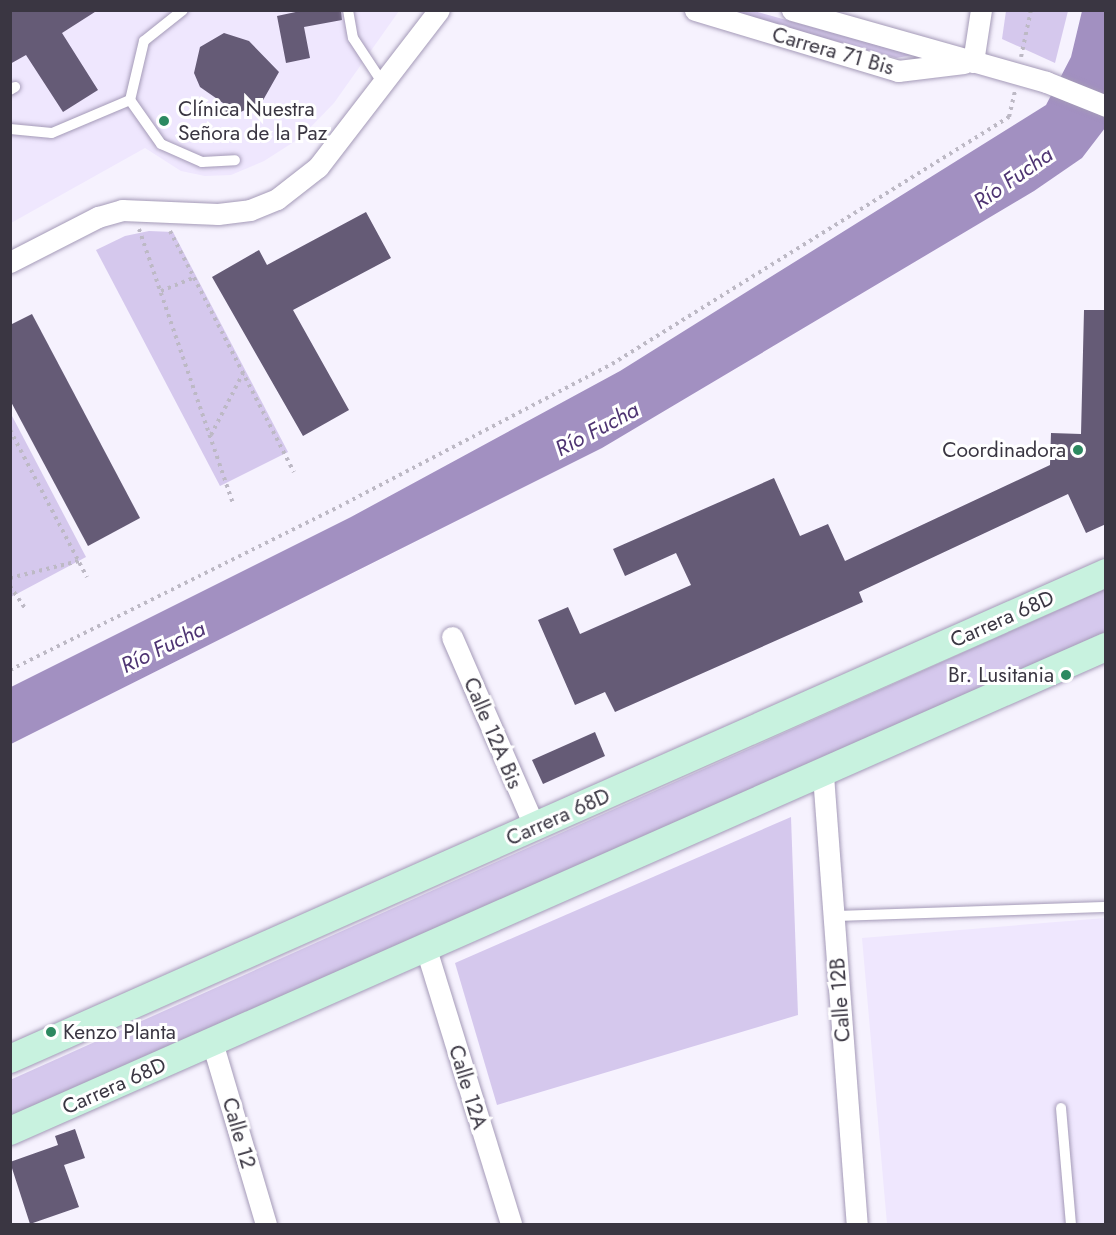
<!DOCTYPE html>
<meta charset="utf-8">
<style>
body{margin:0}
#map{position:relative;width:1116px;height:1235px;overflow:hidden;background:#f6f2fe;font-family:Jost,sans-serif}
div>[style]{position:absolute}
.built>*{inset:0;background:#efe7fe}
.green>*{inset:0;background:#d5c8ed}
.water>*{inset:0;background:#a290c1}
.building>*{inset:0;background:#655b76}
.path>*{height:4px;margin-top:-2px;transform-origin:0;background:repeating-linear-gradient(90deg,#bdb9c5 0 3px,transparent 0 7.5px)}
.roads{filter:drop-shadow(0 0 2px #a49ab7) drop-shadow(0 0 2px #a49ab7)}
.lane>*{height:10px;margin:-5px;padding:0 5px;transform-origin:5px;border-radius:5px;background:#fff}
.street>*{height:21px;margin:-10.5px;padding:0 10.5px;transform-origin:10.5px;border-radius:10.5px;background:#fff}
.secondary>*{height:28px;margin:-14px;padding:0 14px;transform-origin:14px;border-radius:14px;background:#c8f2df}
.dots>*{width:16px;height:16px;translate:-50% -50%;box-sizing:border-box;border:3px solid #fff;border-radius:50%}
span{translate:-50% -50%;white-space:nowrap;text-align:center;line-height:1.15;-webkit-text-stroke:6px #fff;paint-order:stroke}
.street-label{font-size:21px;color:#3a3642}
.poi-label{font-size:21px;color:#3a3642}
.left{translate:0 -50%;text-align:left}
.right{translate:-100% -50%;text-align:right}
.water-label{font-size:22px;color:#4e3472;font-style:italic}
.frame{position:absolute;inset:0;border:12px solid #3a3642;pointer-events:none}
</style>
<div id="map">
<div class="built">
<i style="clip-path:polygon(11px 11px,399px 11px,334px 103px,300px 138px,264px 161px,231px 175px,205px 176px,181px 171px,145px 148px,11px 223px)"></i>
<i style="clip-path:polygon(1105px 918px,1105px 1224px,887px 1224px,862px 938px)"></i>
</div>
<div class="green">
<i style="clip-path:polygon(727px 11px,754px 11px,913px 55px,896px 58px)"></i>
<i style="clip-path:polygon(1006px 11px,1068px 11px,1055px 63px,1002px 39px)"></i>
<i style="clip-path:polygon(149px 231px,173px 232px,288px 452px,220px 486px,96px 250px,125px 236px)"></i>
<i style="clip-path:polygon(11px 414px,86px 557px,11px 597px)"></i>
<i style="clip-path:polygon(1105px 589px,1105px 632px,11px 1120px,10px 1080px)"></i>
<i style="clip-path:polygon(791px 817px,798px 1015px,497px 1105px,455px 963px)"></i>
</div>
<div class="water">
<i style="clip-path:polygon(1082px 11px,1105px 11px,1105px 128px,1082px 158px,1034px 191px,602px 448px,11px 744px,11px 687px,351px 517px,620px 371px,1046px 105px,1071px 57px)"></i>
</div>
<div class="building">
<i style="clip-path:polygon(10px 10px,98px 10px,62px 33px,98px 90px,63px 112px,26px 55px,10px 64px)"></i>
<i style="clip-path:polygon(305px 10px,341px 10px,342px 20px,304px 27px,310px 58px,286px 63px,277px 16px)"></i>
<i style="clip-path:polygon(224px 33px,249px 41px,279px 72px,262px 102px,230px 117px,217px 117px,223px 103px,200px 87px,194px 73px,200px 47px)"></i>
<i style="clip-path:polygon(366px 212px,391px 258px,293px 310px,349px 410px,303px 436px,212px 277px,259px 250px,267px 265px)"></i>
<i style="clip-path:polygon(1084px 310px,1106px 310px,1106px 524px,1086px 533px,1068px 494px,859px 592px,863px 602px,615px 712px,605px 692px,575px 705px,538px 620px,568px 607px,580px 634px,691px 585px,676px 553px,625px 576px,613px 549px,774px 478px,800px 536px,828px 524px,845px 561px,1050px 465px,1051px 433px,1081px 434px)"></i>
<i style="clip-path:polygon(32px 314px,140px 518px,88px 546px,10px 400px,10px 325px)"></i>
<i style="clip-path:polygon(595px 732px,605px 756px,543px 784px,532px 760px)"></i>
<i style="clip-path:polygon(75px 1129px,85px 1158px,64px 1165px,79px 1207px,30px 1224px,10px 1162px,58px 1145px,55px 1136px)"></i>
</div>
<div class="path">
<i style="left:1021px;top:57px;width:48px;rotate:-78deg"></i>
<i style="left:139px;top:229px;width:290px;rotate:71.1deg"></i>
<i style="left:170px;top:231px;width:271px;rotate:62.8deg"></i>
<i style="left:161px;top:291px;width:35px;rotate:-22deg"></i>
<i style="left:10px;top:430px;width:166px;rotate:62.4deg"></i>
<i style="left:211px;top:435px;width:70px;rotate:-62.7deg"></i>
<i style="left:10px;top:578px;width:71px;rotate:-13.8deg"></i>
<i style="left:10px;top:586px;width:27px;rotate:56deg"></i>
<i style="left:10px;top:670px;width:375px;rotate:-26.4deg"></i>
<i style="left:346px;top:503px;width:300px;rotate:-27.6deg"></i>
<i style="left:612px;top:364px;width:468px;rotate:-31.9deg"></i>
<i style="left:1009px;top:117px;width:27px;rotate:-77deg"></i>
</div>
<div class="roads">
<div class="lane">
<i style="left:183px;top:10px;width:50px;rotate:141.5deg"></i>
<i style="left:144px;top:41px;width:61px;rotate:103.3deg"></i>
<i style="left:130px;top:100px;width:54px;rotate:54.8deg"></i>
<i style="left:161px;top:144px;width:45px;rotate:23.7deg"></i>
<i style="left:202px;top:162px;width:33px;rotate:-3deg"></i>
<i style="left:348px;top:10px;width:28px;rotate:80deg"></i>
<i style="left:353px;top:38px;width:53px;rotate:56.6deg"></i>
<i style="left:10px;top:90px;width:6px;rotate:-31deg"></i>
<i style="left:10px;top:129px;width:42px;rotate:5.4deg"></i>
<i style="left:52px;top:133px;width:85px;rotate:-22.9deg"></i>
<i style="left:834px;top:916px;width:272px;rotate:-1.9deg"></i>
<i style="left:1061px;top:1108px;width:116px;rotate:85.1deg"></i>
</div>
<div class="street">
<i style="left:695px;top:10px;width:212px;rotate:16.7deg"></i>
<i style="left:898px;top:71px;width:66px;rotate:-6.9deg"></i>
<i style="left:792px;top:10px;width:264px;rotate:15.8deg"></i>
<i style="left:1046px;top:82px;width:65px;rotate:21.8deg"></i>
<i style="left:973px;top:62px;width:53px;rotate:-81.3deg"></i>
<i style="left:10px;top:262px;width:99px;rotate:-27.1deg"></i>
<i style="left:98px;top:217px;width:25px;rotate:-16deg"></i>
<i style="left:122px;top:210px;width:96px;rotate:2.4deg"></i>
<i style="left:218px;top:214px;width:32px;rotate:-7deg"></i>
<i style="left:250px;top:210px;width:29px;rotate:-22deg"></i>
<i style="left:277px;top:199px;width:52px;rotate:-38deg"></i>
<i style="left:318px;top:167px;width:198px;rotate:-52.4deg"></i>
<i style="left:452px;top:637px;width:208px;rotate:66.5deg"></i>
<i style="left:823px;top:775px;width:450px;rotate:85.7deg"></i>
<i style="left:426px;top:949px;width:288px;rotate:72.8deg"></i>
<i style="left:212px;top:1042px;width:190px;rotate:73.5deg"></i>
</div>
<div class="secondary">
<i style="left:10px;top:1059px;width:1199px;rotate:-23.91deg"></i>
<i style="left:10px;top:1131px;width:1198px;rotate:-23.83deg"></i>
</div>
</div>
<div class="dots">
<i style="left:164px;top:121px;background:#2c8960"></i>
<i style="left:1078px;top:450px;background:#2c8960"></i>
<i style="left:1066px;top:675px;background:#2c8960"></i>
<i style="left:51px;top:1032px;background:#2c8960"></i>
</div>
<div class="street-label">
<span style="left:833px;top:51px;rotate:16deg">Carrera 71 Bis</span>
<span style="left:1002px;top:619px;rotate:-24deg">Carrera 68D</span>
<span style="left:493px;top:733px;rotate:67deg">Calle 12A Bis</span>
<span style="left:558px;top:817px;rotate:-24deg">Carrera 68D</span>
<span style="left:840px;top:1000px;rotate:-94deg">Calle 12B</span>
<span style="left:114px;top:1086px;rotate:-24deg">Carrera 68D</span>
<span style="left:468px;top:1087px;rotate:73deg">Calle 12A</span>
<span style="left:239px;top:1133px;rotate:74deg">Calle 12</span>
</div>
<div class="poi-label">
<span class="left" style="left:178px;top:121px">Clínica Nuestra<br>Señora de la Paz</span>
<span class="right" style="left:1066px;top:450px">Coordinadora</span>
<span class="right" style="left:1054px;top:675px">Br. Lusitania</span>
<span class="left" style="left:63px;top:1032px">Kenzo Planta</span>
</div>
<div class="water-label">
<span style="left:1013px;top:178px;rotate:-35deg">Río Fucha</span>
<span style="left:597px;top:429px;rotate:-28deg">Río Fucha</span>
<span style="left:163px;top:647px;rotate:-26deg">Río Fucha</span>
</div>
<div class="frame"></div>
</div>
